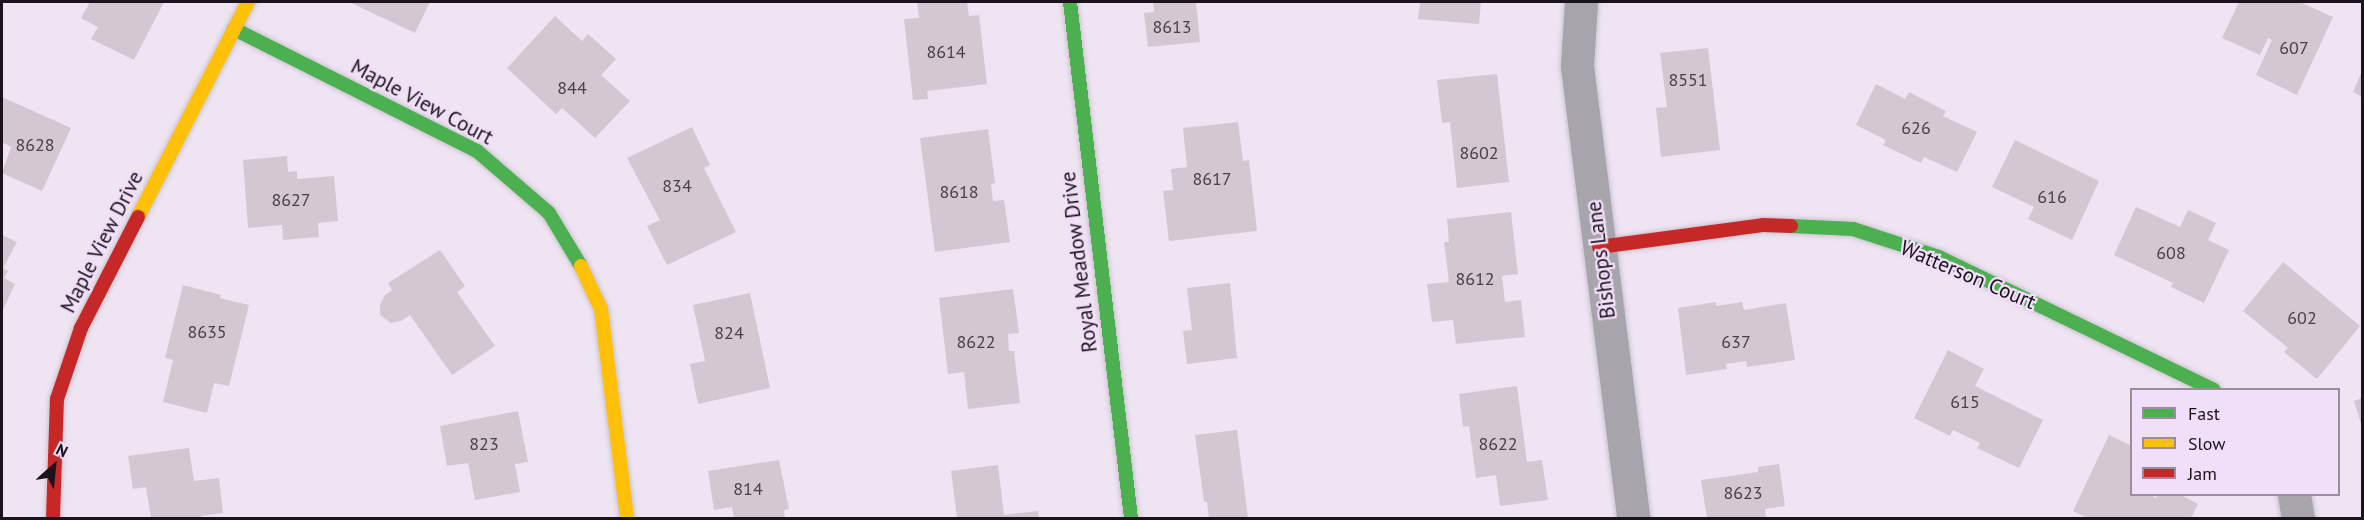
<!DOCTYPE html>
<style>
body{margin:0}
#map{position:relative;width:2364px;height:520px;overflow:hidden;background:#eee4f2;font-family:"PT Sans",sans-serif}
div>[style]{position:absolute}
.building>*{inset:0;background:#d3c8d2}
.roads{filter:drop-shadow(0 0 2px #cbc3cf) drop-shadow(0 0 2px #cbc3cf)}
.street>*{height:33px;margin:-16.5px;padding:0 16.5px;transform-origin:16.5px;border-radius:16.5px;background:#a7a5ab}
.fast>*{height:14px;margin:-7px;padding:0 7px;transform-origin:7px;border-radius:7px;background:#4caf50}
.slow>*{height:14px;margin:-7px;padding:0 7px;transform-origin:7px;border-radius:7px;background:#ffc107}
.jam>*{height:14px;margin:-7px;padding:0 7px;transform-origin:7px;border-radius:7px;background:#c62828}
span{translate:-50% -50%;white-space:nowrap;text-align:center;line-height:1.15;-webkit-text-stroke:4.5px #f1def8;paint-order:stroke}
.number-label{font-size:18px;color:#48404a}
.number-label span{-webkit-text-stroke-width:0}
.street-label{font-size:21px;color:#1a131c}
.frame{position:absolute;inset:0;border:3px solid #1a131c;pointer-events:none}
.legend{position:absolute;left:2130px;top:388px;width:210px;height:108px;box-sizing:border-box;background:#f1def8;border:2px solid #9b8da0;margin:0;padding:8px 10px;list-style:none;font-size:18px;color:#1a131c}
.legend li{display:flex;align-items:center;gap:12px;height:30px}
.legend b{width:30px;border:2px solid #9b8da0}
.north{position:absolute;left:24px;top:436px;width:60px;height:60px;-webkit-text-stroke:4px #f1def8;paint-order:stroke;rotate:27deg;font-size:16px;font-weight:700;line-height:24px;text-align:center;color:#1a131c}
.north::after{content:'';display:block;margin:auto;width:21px;height:27px;background:#1a131c;clip-path:polygon(50% 0,100% 100%,50% 72%,0 100%)}
</style>
<div id="map">
<div class="building">
<i style="clip-path:polygon(90px 2px,164px 2px,134px 60px,91px 39px,98px 27px,81px 18px)"></i>
<i style="clip-path:polygon(349px 2px,430px 2px,415px 33px)"></i>
<i style="clip-path:polygon(917px 2px,967px 2px,969px 16px,979px 15px,987px 84px,927px 91px,928px 99px,913px 100px,904px 19px,919px 18px)"></i>
<i style="clip-path:polygon(1153px 2px,1196px 2px,1200px 42px,1148px 47px,1144px 13px,1154px 12px)"></i>
<i style="clip-path:polygon(1420px 2px,1481px 2px,1479px 24px,1418px 19px)"></i>
<i style="clip-path:polygon(2239px 2px,2300px 2px,2333px 17px,2297px 95px,2256px 75px,2272px 40px,2268px 38px,2260px 55px,2222px 38px)"></i>
<i style="clip-path:polygon(555px 16px,582px 41px,588px 34px,616px 59px,601px 75px,630px 101px,595px 138px,562px 108px,556px 114px,507px 68px)"></i>
<i style="clip-path:polygon(1708px 48px,1720px 150px,1661px 157px,1656px 108px,1667px 107px,1660px 53px)"></i>
<i style="clip-path:polygon(2362px 71px,2362px 97px,2353px 92px)"></i>
<i style="clip-path:polygon(1497px 74px,1509px 182px,1457px 188px,1450px 122px,1442px 123px,1437px 80px)"></i>
<i style="clip-path:polygon(1876px 84px,1905px 99px,1909px 92px,1946px 111px,1943px 116px,1977px 132px,1957px 172px,1924px 157px,1921px 163px,1883px 145px,1886px 140px,1856px 125px)"></i>
<i style="clip-path:polygon(2px 97px,71px 128px,42px 191px,2px 173px,11px 147px,2px 142px)"></i>
<i style="clip-path:polygon(1238px 122px,1243px 161px,1249px 160px,1257px 231px,1169px 241px,1163px 191px,1173px 190px,1171px 169px,1187px 167px,1183px 128px)"></i>
<i style="clip-path:polygon(692px 127px,710px 165px,704px 168px,736px 232px,667px 265px,647px 226px,660px 220px,627px 158px)"></i>
<i style="clip-path:polygon(988px 129px,995px 183px,991px 184px,993px 201px,1004px 200px,1010px 242px,935px 252px,920px 138px)"></i>
<i style="clip-path:polygon(2015px 140px,2099px 181px,2072px 240px,2028px 219px,2034px 207px,1992px 187px)"></i>
<i style="clip-path:polygon(287px 156px,288px 172px,297px 171px,297px 179px,334px 176px,338px 221px,318px 223px,319px 237px,283px 240px,282px 225px,248px 228px,243px 160px)"></i>
<i style="clip-path:polygon(2136px 207px,2180px 227px,2188px 210px,2216px 223px,2208px 240px,2229px 250px,2204px 303px,2171px 287px,2173px 283px,2114px 255px)"></i>
<i style="clip-path:polygon(1511px 212px,1518px 274px,1502px 276px,1505px 302px,1521px 300px,1525px 337px,1456px 344px,1453px 320px,1432px 322px,1427px 284px,1449px 282px,1444px 242px,1449px 242px,1447px 219px)"></i>
<i style="clip-path:polygon(2px 235px,17px 242px,3px 268px,8px 271px,4px 278px,15px 284px,2px 312px)"></i>
<i style="clip-path:polygon(440px 250px,465px 286px,457px 292px,495px 346px,452px 375px,410px 315px,401px 321px,391px 323px,380px 315px,380px 305px,385px 295px,392px 290px,388px 283px)"></i>
<i style="clip-path:polygon(2283px 262px,2360px 326px,2317px 379px,2284px 352px,2288px 348px,2243px 311px)"></i>
<i style="clip-path:polygon(1230px 283px,1237px 358px,1187px 364px,1183px 331px,1192px 330px,1187px 288px)"></i>
<i style="clip-path:polygon(183px 285px,221px 295px,220px 298px,249px 305px,229px 386px,214px 383px,207px 413px,163px 402px,173px 360px,165px 358px)"></i>
<i style="clip-path:polygon(1013px 289px,1019px 333px,1008px 334px,1009px 351px,1014px 351px,1020px 403px,968px 409px,964px 372px,948px 374px,939px 298px)"></i>
<i style="clip-path:polygon(750px 293px,770px 388px,698px 404px,690px 364px,705px 361px,693px 305px)"></i>
<i style="clip-path:polygon(1716px 302px,1716px 306px,1742px 302px,1744px 310px,1786px 303px,1795px 360px,1747px 367px,1746px 361px,1726px 364px,1727px 369px,1686px 375px,1678px 308px)"></i>
<i style="clip-path:polygon(1948px 350px,1984px 369px,1975px 386px,2043px 420px,2019px 468px,1977px 448px,1980px 443px,1953px 430px,1950px 436px,1914px 418px)"></i>
<i style="clip-path:polygon(1517px 386px,1527px 462px,1542px 460px,1548px 500px,1500px 506px,1496px 475px,1476px 478px,1469px 426px,1463px 427px,1459px 394px)"></i>
<i style="clip-path:polygon(2362px 398px,2362px 427px,2354px 401px)"></i>
<i style="clip-path:polygon(518px 411px,528px 462px,515px 464px,520px 492px,475px 500px,468px 463px,447px 466px,440px 426px)"></i>
<i style="clip-path:polygon(1237px 430px,1248px 518px,1209px 518px,1207px 502px,1204px 502px,1195px 435px)"></i>
<i style="clip-path:polygon(2109px 435px,2132px 446px,2132px 494px,2149px 494px,2156px 498px,2158px 494px,2179px 494px,2198px 504px,2191px 518px,2087px 518px,2073px 511px)"></i>
<i style="clip-path:polygon(189px 448px,194px 481px,219px 478px,223px 513px,201px 516px,201px 518px,151px 518px,146px 487px,133px 489px,128px 456px)"></i>
<i style="clip-path:polygon(779px 460px,789px 509px,784px 510px,785px 518px,734px 518px,732px 507px,714px 510px,708px 471px)"></i>
<i style="clip-path:polygon(1779px 464px,1785px 506px,1765px 509px,1766px 518px,1707px 518px,1701px 480px,1758px 472px,1758px 467px)"></i>
<i style="clip-path:polygon(998px 465px,1004px 515px,1038px 511px,1039px 518px,957px 518px,951px 471px)"></i>
</div>
<div class="roads">
<div class="street">
<i style="left:1581px;top:2px;width:64px;rotate:93.6deg"></i>
<i style="left:1577px;top:66px;width:455px;rotate:82.9deg"></i>
<i style="left:2294px;top:494px;width:24px;rotate:81deg"></i>
</div>
<div class="fast">
<i style="left:1070px;top:2px;width:520px;rotate:83.26deg"></i>
<i style="left:234px;top:29px;width:272px;rotate:26.7deg"></i>
<i style="left:477px;top:151px;width:95px;rotate:40.7deg"></i>
<i style="left:549px;top:213px;width:62px;rotate:58.9deg"></i>
<i style="left:1791px;top:226px;width:62px;rotate:2.8deg"></i>
<i style="left:1853px;top:229px;width:90px;rotate:18deg"></i>
<i style="left:1939px;top:257px;width:305px;rotate:25.8deg"></i>
</div>
<div class="slow">
<i style="left:138px;top:217px;width:242px;rotate:-62.9deg"></i>
<i style="left:581px;top:266px;width:47px;rotate:65.1deg"></i>
<i style="left:601px;top:309px;width:211px;rotate:82.9deg"></i>
</div>
<div class="jam">
<i style="left:1599px;top:247px;width:165px;rotate:-7.6deg"></i>
<i style="left:1763px;top:225px;width:28px;rotate:2deg"></i>
<i style="left:53px;top:518px;width:119px;rotate:-88.1deg"></i>
<i style="left:57px;top:399px;width:75px;rotate:-71.3deg"></i>
<i style="left:81px;top:328px;width:125px;rotate:-62.8deg"></i>
</div>
</div>
<div class="number-label">
<span style="left:1172px;top:27px">8613</span>
<span style="left:2294px;top:48px">607</span>
<span style="left:946px;top:52px">8614</span>
<span style="left:1688px;top:80px">8551</span>
<span style="left:572px;top:88px">844</span>
<span style="left:1916px;top:128px">626</span>
<span style="left:35px;top:145px">8628</span>
<span style="left:1479px;top:153px">8602</span>
<span style="left:1212px;top:179px">8617</span>
<span style="left:677px;top:186px">834</span>
<span style="left:959px;top:192px">8618</span>
<span style="left:2052px;top:197px">616</span>
<span style="left:291px;top:200px">8627</span>
<span style="left:2171px;top:253px">608</span>
<span style="left:1475px;top:279px">8612</span>
<span style="left:2302px;top:318px">602</span>
<span style="left:207px;top:332px">8635</span>
<span style="left:729px;top:333px">824</span>
<span style="left:976px;top:342px">8622</span>
<span style="left:1736px;top:342px">637</span>
<span style="left:1965px;top:402px">615</span>
<span style="left:484px;top:444px">823</span>
<span style="left:1498px;top:444px">8622</span>
<span style="left:748px;top:489px">814</span>
<span style="left:1743px;top:493px">8623</span>
</div>
<div class="street-label">
<span style="left:422px;top:102px;rotate:28deg">Maple View Court</span>
<span style="left:102px;top:242px;rotate:-63deg">Maple View Drive</span>
<span style="left:1601px;top:260px;rotate:-97deg">Bishops Lane</span>
<span style="left:1079px;top:262px;rotate:-97deg">Royal Meadow Drive</span>
<span style="left:1968px;top:275px;rotate:23deg">Watterson Court</span>
</div>
<div class="frame"></div>
<ul class="legend">
<li><b style="height:8px;background:#4caf50"></b>Fast</li>
<li><b style="height:8px;background:#ffc107"></b>Slow</li>
<li><b style="height:8px;background:#c62828"></b>Jam</li>
</ul>
<div class="north">N</div>
</div>
